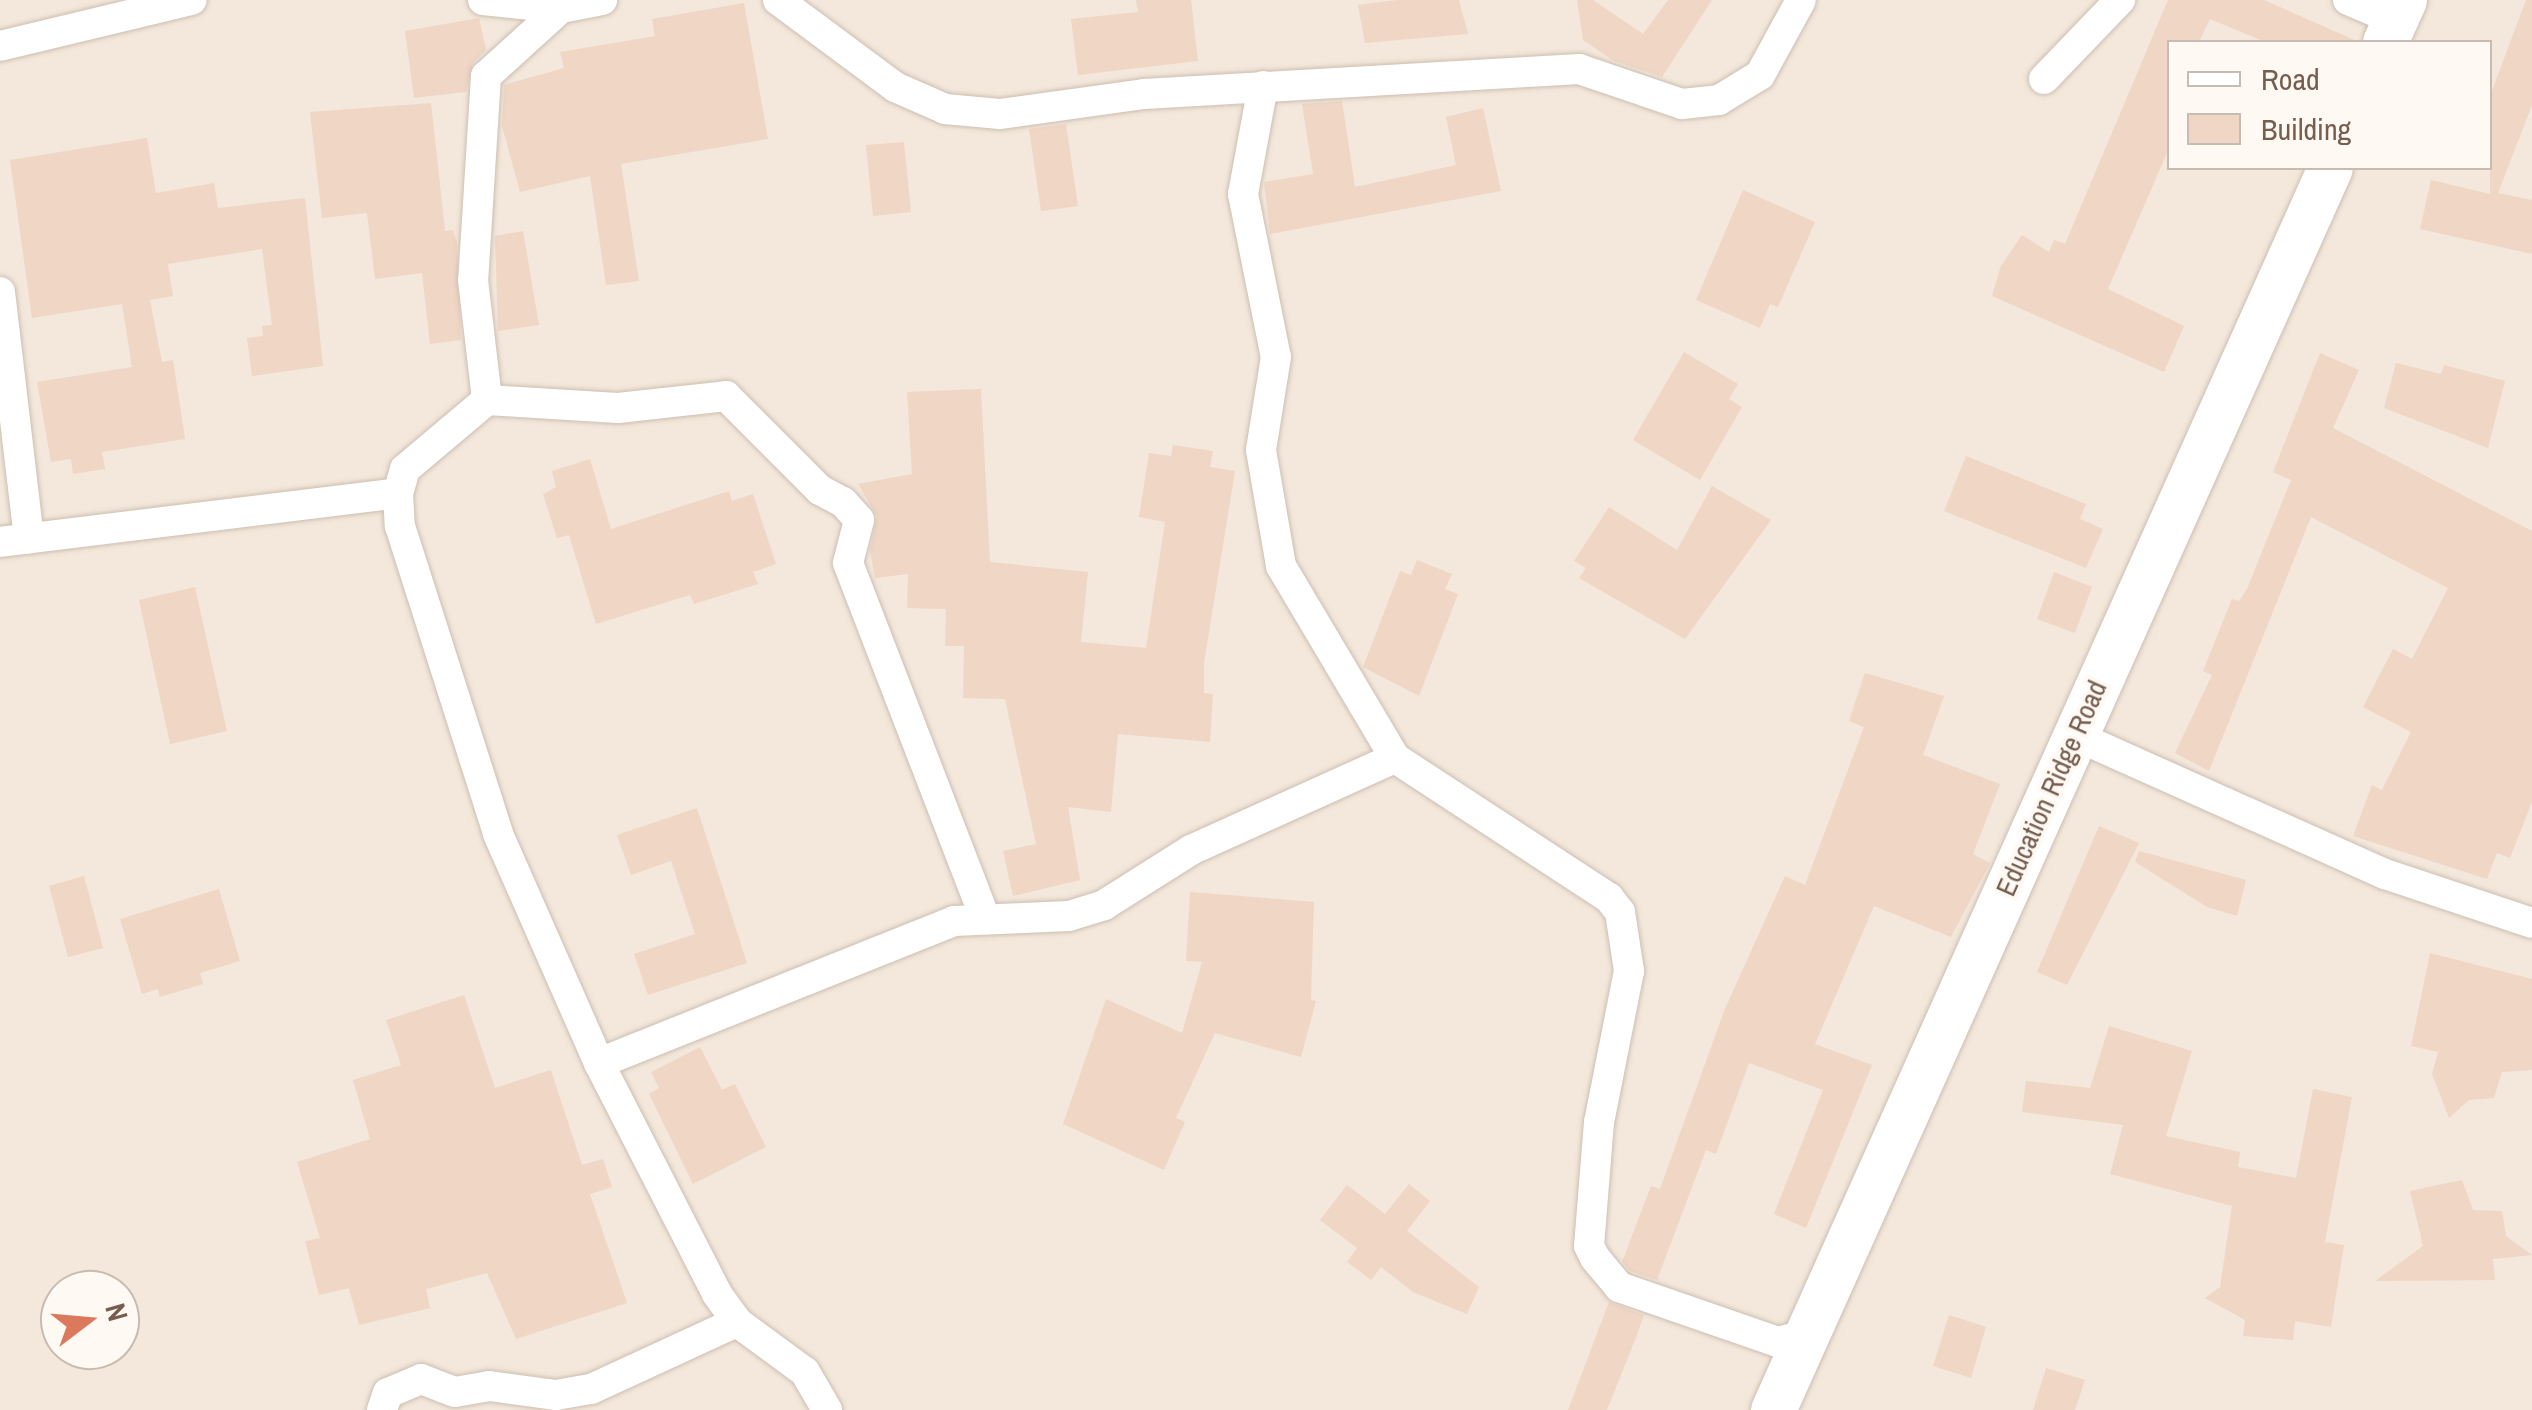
<!DOCTYPE html>
<style>
body{margin:0}
#map{position:relative;width:2532px;height:1410px;overflow:hidden;background:#fcf5ec;font-family:"Archivo Narrow",sans-serif}
div>[style]{position:absolute}
.residential>*{inset:0;background:#f3e8db}
.building>*{inset:0;background:#efd6c5}
.roads{filter:drop-shadow(0 0 2px #cdbeb2) drop-shadow(0 0 2px #cdbeb2)}
.minor>*{height:30px;margin:-15px;padding:0 15px;transform-origin:15px;border-radius:15px;background:#fff}
.secondary>*{height:45px;margin:-22.5px;padding:0 22.5px;transform-origin:22.5px;border-radius:22.5px;background:#fff}
span{translate:-50% -50%;white-space:nowrap;text-align:center;line-height:1.15;-webkit-text-stroke:8px #fef9f3;paint-order:stroke}
.street-label{font-size:28px;color:#765d50}
.legend{position:absolute;left:2167px;top:40px;width:325px;height:130px;box-sizing:border-box;background:#fef9f3;border:2px solid #c8bbb2;margin:0;padding:12px 18px;list-style:none;font-size:30px;color:#765d50}
.legend li{display:flex;align-items:center;gap:20px;height:50px}
.legend b{width:50px;border:2px solid #c8bbb2}
.north{position:absolute;left:40px;top:1270px;width:100px;height:100px;box-sizing:border-box;background:#fef9f3;border:2px solid #c8bbb2;border-radius:50%;rotate:74deg;font-size:28px;font-weight:700;line-height:40px;text-align:center;color:#765d50}
.north::after{content:'';display:block;margin:auto;width:35px;height:45px;background:#dc785b;clip-path:polygon(50% 0,100% 100%,50% 72%,0 100%)}
</style>
<div id="map">
<div class="residential">
<i style="clip-path:polygon(evenodd,0 0,2532px 0,2532px 1410px,0 1410px,0 0,2170px 42px,2490px 42px,2490px 168px,2170px 168px,2170px 42px,0 0,60px 1290px,120px 1290px,120px 1350px,60px 1350px,60px 1290px)"></i>
</div>
<div class="building">
<i style="clip-path:polygon(1136px 0,1191px 0,1198px 61px,1078px 75px,1071px 19px,1138px 12px)"></i>
<i style="clip-path:polygon(1397px 0,1459px 0,1468px 34px,1365px 43px,1358px 5px)"></i>
<i style="clip-path:polygon(1577px 0,1593px 0,1643px 34px,1668px 0,1712px 0,1662px 77px,1614px 61px,1583px 40px)"></i>
<i style="clip-path:polygon(2168px 0,2264px 0,2359px 42px,2265px 42px,2210px 19px,2199px 42px,2170px 42px,2170px 146px,2108px 289px,2184px 326px,2164px 372px,1992px 296px,2001px 266px,2022px 235px,2049px 252px,2054px 240px,2065px 244px)"></i>
<i style="clip-path:polygon(2526px 0,2532px 0,2532px 105px,2498px 193px,2532px 200px,2532px 254px,2420px 229px,2431px 180px,2490px 194px,2490px 96px)"></i>
<i style="clip-path:polygon(744px 3px,768px 139px,621px 164px,639px 281px,606px 285px,590px 176px,520px 192px,502px 126px,504px 85px,564px 68px,560px 52px,655px 36px,652px 19px)"></i>
<i style="clip-path:polygon(479px 18px,486px 50px,473px 63px,466px 92px,414px 98px,405px 31px)"></i>
<i style="clip-path:polygon(1342px 101px,1355px 187px,1456px 165px,1446px 117px,1483px 108px,1501px 191px,1270px 234px,1264px 182px,1313px 174px,1302px 104px)"></i>
<i style="clip-path:polygon(431px 103px,445px 231px,453px 230px,457px 242px,461px 340px,430px 344px,422px 273px,375px 279px,367px 213px,322px 218px,310px 112px)"></i>
<i style="clip-path:polygon(1066px 124px,1078px 206px,1041px 211px,1029px 129px)"></i>
<i style="clip-path:polygon(147px 138px,156px 193px,214px 183px,218px 208px,305px 198px,323px 366px,252px 376px,247px 338px,263px 336px,262px 326px,272px 325px,262px 249px,168px 264px,173px 296px,150px 300px,162px 362px,173px 360px,185px 439px,102px 452px,105px 469px,73px 474px,71px 459px,51px 462px,37px 382px,132px 367px,122px 304px,32px 318px,10px 160px)"></i>
<i style="clip-path:polygon(904px 142px,911px 212px,873px 216px,866px 145px)"></i>
<i style="clip-path:polygon(1743px 190px,1815px 222px,1778px 307px,1770px 304px,1760px 328px,1696px 300px)"></i>
<i style="clip-path:polygon(523px 231px,539px 325px,498px 331px,495px 236px)"></i>
<i style="clip-path:polygon(1684px 352px,1738px 384px,1729px 399px,1742px 407px,1700px 480px,1633px 440px)"></i>
<i style="clip-path:polygon(2320px 353px,2359px 370px,2333px 428px,2532px 531px,2532px 802px,2510px 858px,2497px 853px,2487px 879px,2353px 836px,2372px 785px,2382px 790px,2411px 732px,2363px 707px,2393px 649px,2412px 659px,2448px 588px,2311px 517px,2209px 771px,2175px 753px,2212px 675px,2203px 671px,2232px 599px,2239px 601px,2247px 589px,2291px 480px,2273px 472px)"></i>
<i style="clip-path:polygon(2396px 363px,2441px 374px,2444px 365px,2505px 381px,2488px 448px,2384px 408px)"></i>
<i style="clip-path:polygon(981px 389px,990px 562px,1088px 572px,1081px 642px,1146px 648px,1165px 522px,1139px 517px,1149px 453px,1171px 456px,1173px 445px,1213px 451px,1210px 467px,1235px 471px,1204px 663px,1204px 693px,1213px 694px,1210px 742px,1118px 734px,1111px 812px,1068px 807px,1080px 880px,1013px 896px,1003px 851px,1036px 844px,1005px 699px,963px 698px,964px 646px,945px 646px,946px 609px,907px 608px,908px 574px,875px 578px,870px 551px,877px 516px,858px 484px,912px 474px,907px 392px)"></i>
<i style="clip-path:polygon(1966px 456px,2086px 504px,2080px 519px,2103px 529px,2086px 568px,1944px 511px)"></i>
<i style="clip-path:polygon(590px 459px,611px 529px,729px 491px,732px 501px,753px 494px,776px 564px,753px 572px,758px 584px,694px 604px,690px 595px,596px 624px,569px 535px,557px 538px,543px 494px,556px 487px,552px 471px)"></i>
<i style="clip-path:polygon(1712px 486px,1771px 520px,1685px 639px,1579px 578px,1586px 568px,1574px 561px,1609px 507px,1677px 550px)"></i>
<i style="clip-path:polygon(1417px 560px,1452px 574px,1445px 589px,1458px 594px,1419px 696px,1363px 667px,1400px 571px,1411px 575px)"></i>
<i style="clip-path:polygon(2054px 572px,2092px 587px,2075px 633px,2037px 619px)"></i>
<i style="clip-path:polygon(195px 587px,227px 731px,170px 744px,139px 600px)"></i>
<i style="clip-path:polygon(1865px 673px,1944px 696px,1923px 755px,2000px 784px,1973px 854px,1990px 863px,1951px 937px,1874px 906px,1815px 1044px,1872px 1065px,1806px 1228px,1774px 1214px,1823px 1090px,1749px 1063px,1716px 1154px,1706px 1150px,1657px 1280px,1630px 1271px,1622px 1262px,1651px 1186px,1660px 1189px,1724px 1011px,1785px 876px,1805px 885px,1864px 727px,1849px 721px)"></i>
<i style="clip-path:polygon(697px 808px,747px 963px,648px 995px,634px 954px,695px 934px,671px 861px,631px 875px,617px 835px)"></i>
<i style="clip-path:polygon(2099px 826px,2139px 843px,2067px 985px,2037px 972px)"></i>
<i style="clip-path:polygon(2139px 851px,2246px 880px,2237px 916px,2207px 907px,2135px 862px)"></i>
<i style="clip-path:polygon(84px 876px,103px 948px,68px 957px,49px 886px)"></i>
<i style="clip-path:polygon(219px 889px,240px 961px,200px 973px,203px 984px,160px 997px,158px 989px,142px 994px,120px 919px)"></i>
<i style="clip-path:polygon(1190px 892px,1314px 902px,1311px 1000px,1316px 1001px,1301px 1057px,1215px 1033px,1176px 1118px,1185px 1122px,1164px 1170px,1063px 1124px,1106px 999px,1182px 1033px,1202px 962px,1186px 961px)"></i>
<i style="clip-path:polygon(2430px 953px,2532px 979px,2532px 1070px,2502px 1072px,2494px 1098px,2469px 1100px,2449px 1118px,2432px 1074px,2438px 1052px,2411px 1046px)"></i>
<i style="clip-path:polygon(464px 995px,495px 1088px,551px 1070px,582px 1165px,603px 1159px,612px 1187px,590px 1194px,627px 1303px,516px 1339px,487px 1273px,426px 1289px,430px 1308px,359px 1325px,349px 1288px,319px 1295px,305px 1241px,320px 1238px,297px 1162px,370px 1139px,353px 1080px,401px 1065px,386px 1020px)"></i>
<i style="clip-path:polygon(2109px 1026px,2192px 1051px,2166px 1136px,2240px 1152px,2238px 1167px,2296px 1178px,2313px 1089px,2352px 1097px,2325px 1242px,2344px 1245px,2331px 1327px,2295px 1321px,2293px 1340px,2243px 1336px,2245px 1320px,2205px 1298px,2220px 1287px,2232px 1206px,2110px 1174px,2123px 1125px,2022px 1112px,2026px 1081px,2090px 1088px)"></i>
<i style="clip-path:polygon(700px 1047px,722px 1090px,735px 1084px,766px 1147px,693px 1184px,649px 1094px,659px 1088px,651px 1072px)"></i>
<i style="clip-path:polygon(2462px 1180px,2473px 1210px,2502px 1211px,2506px 1236px,2532px 1255px,2493px 1259px,2495px 1280px,2375px 1281px,2423px 1246px,2410px 1191px)"></i>
<i style="clip-path:polygon(1409px 1184px,1430px 1201px,1407px 1231px,1479px 1287px,1467px 1314px,1413px 1292px,1381px 1267px,1371px 1280px,1347px 1262px,1357px 1248px,1320px 1220px,1347px 1185px,1385px 1214px)"></i>
<i style="clip-path:polygon(1609px 1302px,1644px 1315px,1637px 1335px,1607px 1410px,1568px 1410px)"></i>
<i style="clip-path:polygon(1949px 1315px,1986px 1327px,1971px 1378px,1933px 1366px)"></i>
<i style="clip-path:polygon(2046px 1368px,2085px 1380px,2075px 1410px,2033px 1410px)"></i>
</div>
<div class="roads">
<div class="minor">
<i style="left:483px;top:0;width:78px;rotate:5.9deg"></i>
<i style="left:561px;top:8px;width:42px;rotate:-11deg"></i>
<i style="left:778px;top:0;width:146px;rotate:36.6deg"></i>
<i style="left:895px;top:87px;width:55px;rotate:23.7deg"></i>
<i style="left:945px;top:109px;width:55px;rotate:5.2deg"></i>
<i style="left:1000px;top:114px;width:145px;rotate:-7.9deg"></i>
<i style="left:1144px;top:94px;width:436px;rotate:-3.3deg"></i>
<i style="left:1579px;top:69px;width:109px;rotate:18.8deg"></i>
<i style="left:1682px;top:104px;width:37px;rotate:-6deg"></i>
<i style="left:1719px;top:100px;width:48px;rotate:-31.4deg"></i>
<i style="left:1760px;top:75px;width:85px;rotate:-61.3deg"></i>
<i style="left:2348px;top:0;width:51px;rotate:23.1deg"></i>
<i style="left:561px;top:8px;width:101px;rotate:137.8deg"></i>
<i style="left:486px;top:76px;width:204px;rotate:93.6deg"></i>
<i style="left:473px;top:280px;width:121px;rotate:83.3deg"></i>
<i style="left:487px;top:400px;width:107px;rotate:139.9deg"></i>
<i style="left:405px;top:469px;width:25px;rotate:106deg"></i>
<i style="left:398px;top:493px;width:33px;rotate:87deg"></i>
<i style="left:400px;top:526px;width:323px;rotate:72.3deg"></i>
<i style="left:498px;top:834px;width:250px;rotate:66.2deg"></i>
<i style="left:599px;top:1063px;width:259px;rotate:62.9deg"></i>
<i style="left:717px;top:1294px;width:34px;rotate:54deg"></i>
<i style="left:737px;top:1322px;width:84px;rotate:36.3deg"></i>
<i style="left:805px;top:1372px;width:44px;rotate:59.9deg"></i>
<i style="left:0;top:46px;width:197px;rotate:-13.5deg"></i>
<i style="left:2044px;top:79px;width:110px;rotate:-46.1deg"></i>
<i style="left:1263px;top:86px;width:110px;rotate:100.5deg"></i>
<i style="left:1243px;top:194px;width:166px;rotate:78.6deg"></i>
<i style="left:1276px;top:357px;width:94px;rotate:99.2deg"></i>
<i style="left:1261px;top:450px;width:118px;rotate:80.2deg"></i>
<i style="left:1281px;top:566px;width:223px;rotate:59.3deg"></i>
<i style="left:1395px;top:758px;width:256px;rotate:33.2deg"></i>
<i style="left:1609px;top:898px;width:18px;rotate:52deg"></i>
<i style="left:1620px;top:912px;width:60px;rotate:81.3deg"></i>
<i style="left:1629px;top:971px;width:154px;rotate:101.2deg"></i>
<i style="left:1599px;top:1122px;width:124px;rotate:94.6deg"></i>
<i style="left:1589px;top:1246px;width:13px;rotate:63deg"></i>
<i style="left:1595px;top:1258px;width:38px;rotate:50deg"></i>
<i style="left:1619px;top:1287px;width:168px;rotate:19.1deg"></i>
<i style="left:1778px;top:1342px;width:28px;rotate:-15deg"></i>
<i style="left:0;top:292px;width:248px;rotate:83.3deg"></i>
<i style="left:487px;top:400px;width:131px;rotate:3.5deg"></i>
<i style="left:618px;top:408px;width:109px;rotate:-6.3deg"></i>
<i style="left:726px;top:396px;width:133px;rotate:45deg"></i>
<i style="left:820px;top:490px;width:26px;rotate:28deg"></i>
<i style="left:843px;top:502px;width:24px;rotate:48deg"></i>
<i style="left:859px;top:520px;width:44px;rotate:104.3deg"></i>
<i style="left:848px;top:563px;width:378px;rotate:68.9deg"></i>
<i style="left:0;top:542px;width:401px;rotate:-7deg"></i>
<i style="left:2074px;top:735px;width:341px;rotate:24.1deg"></i>
<i style="left:2385px;top:874px;width:155px;rotate:18.4deg"></i>
<i style="left:599px;top:1063px;width:382px;rotate:-21.8deg"></i>
<i style="left:954px;top:921px;width:115px;rotate:-2.5deg"></i>
<i style="left:1069px;top:916px;width:37px;rotate:-17deg"></i>
<i style="left:1104px;top:905px;width:103px;rotate:-32.3deg"></i>
<i style="left:1191px;top:850px;width:224px;rotate:-24.3deg"></i>
<i style="left:382px;top:1410px;width:18px;rotate:-71deg"></i>
<i style="left:388px;top:1393px;width:36px;rotate:-23deg"></i>
<i style="left:421px;top:1379px;width:36px;rotate:21deg"></i>
<i style="left:455px;top:1392px;width:35px;rotate:-10deg"></i>
<i style="left:489px;top:1386px;width:68px;rotate:7.7deg"></i>
<i style="left:556px;top:1395px;width:36px;rotate:-10deg"></i>
<i style="left:591px;top:1389px;width:161px;rotate:-24.7deg"></i>
</div>
<div class="secondary">
<i style="left:2385px;top:42px;width:46px;rotate:-65.7deg"></i>
<i style="left:1773px;top:1410px;width:1361px;rotate:-65.85deg"></i>
</div>
</div>
<div class="street-label">
<span style="left:2051px;top:788px;rotate:-66deg">Education Ridge Road</span>
</div>
<ul class="legend">
<li><b style="height:12px;background:#fff"></b>Road</li>
<li><b style="height:28px;background:#efd6c5"></b>Building</li>
</ul>
<div class="north">N</div>
</div>
